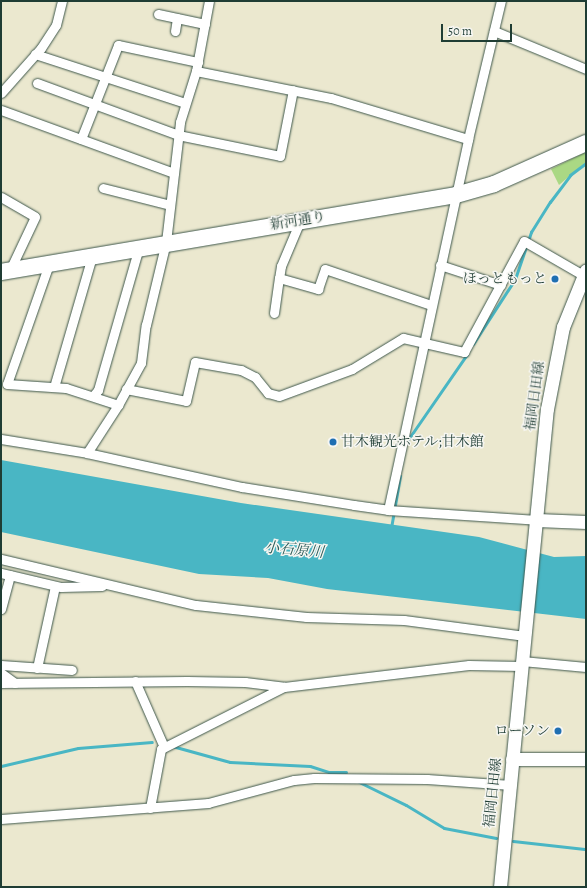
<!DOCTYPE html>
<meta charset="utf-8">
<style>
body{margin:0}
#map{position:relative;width:587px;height:888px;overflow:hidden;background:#ebe8cf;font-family:Alegreya,"Noto Serif JP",serif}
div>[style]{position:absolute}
.green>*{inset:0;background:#aad884}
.water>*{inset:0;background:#49b6c4}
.stream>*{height:3px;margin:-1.5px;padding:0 1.5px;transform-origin:1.5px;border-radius:1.5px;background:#49b6c4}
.roads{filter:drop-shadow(0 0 1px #3e574b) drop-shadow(0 0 1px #3e574b)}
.street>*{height:9px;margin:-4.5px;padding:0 4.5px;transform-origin:4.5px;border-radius:4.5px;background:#fff}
.secondary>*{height:13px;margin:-6.5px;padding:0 6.5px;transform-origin:6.5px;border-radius:6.5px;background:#fff}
.highway>*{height:16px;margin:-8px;padding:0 8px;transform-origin:8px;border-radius:8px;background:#fff}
.dots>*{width:11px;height:11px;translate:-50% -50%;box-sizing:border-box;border:2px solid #f6f6f2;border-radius:50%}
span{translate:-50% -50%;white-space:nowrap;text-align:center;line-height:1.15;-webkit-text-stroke:3px #f6f6f2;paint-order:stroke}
.street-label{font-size:14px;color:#1f3d34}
.poi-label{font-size:14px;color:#1f3d34}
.right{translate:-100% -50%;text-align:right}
.left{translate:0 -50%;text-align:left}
.water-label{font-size:15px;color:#2a5b58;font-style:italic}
.frame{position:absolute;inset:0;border:2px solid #1f3d34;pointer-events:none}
.scale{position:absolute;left:441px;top:24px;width:71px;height:18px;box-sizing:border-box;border:2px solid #1f3d34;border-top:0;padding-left:5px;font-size:12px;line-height:14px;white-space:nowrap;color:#1f3d34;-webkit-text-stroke:3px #f6f6f2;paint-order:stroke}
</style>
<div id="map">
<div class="green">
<i style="clip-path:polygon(586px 152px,586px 162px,559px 185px,551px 169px)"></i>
</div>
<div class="water">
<i style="clip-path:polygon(1px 460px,241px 503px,479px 537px,554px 557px,586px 556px,586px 619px,327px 589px,268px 578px,199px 574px,1px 532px)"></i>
</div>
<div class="stream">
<i style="left:473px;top:344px;width:77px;rotate:-57.1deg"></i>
<i style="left:515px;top:279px;width:50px;rotate:-71.2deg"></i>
<i style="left:531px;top:232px;width:36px;rotate:-58deg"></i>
<i style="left:550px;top:202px;width:34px;rotate:-53deg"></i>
<i style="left:570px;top:175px;width:20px;rotate:-37deg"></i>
<i style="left:405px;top:444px;width:109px;rotate:-55.4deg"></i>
<i style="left:391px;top:528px;width:53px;rotate:-80.2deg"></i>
<i style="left:172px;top:746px;width:60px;rotate:15.4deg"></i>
<i style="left:230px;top:762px;width:80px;rotate:2.9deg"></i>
<i style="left:310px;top:766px;width:20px;rotate:18deg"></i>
<i style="left:329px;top:772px;width:17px"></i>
<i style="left:1px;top:766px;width:79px;rotate:-13.2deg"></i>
<i style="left:78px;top:748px;width:74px;rotate:-4.6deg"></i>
<i style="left:359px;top:782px;width:52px;rotate:26.1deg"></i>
<i style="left:406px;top:805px;width:44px;rotate:31.2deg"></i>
<i style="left:444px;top:828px;width:53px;rotate:10.9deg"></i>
<i style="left:513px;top:841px;width:72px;rotate:6.3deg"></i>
</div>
<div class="roads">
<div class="street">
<i style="left:158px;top:14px;width:48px;rotate:12deg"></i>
<i style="left:175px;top:31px;width:13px;rotate:-81deg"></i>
<i style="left:494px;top:31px;width:100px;rotate:22.4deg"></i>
<i style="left:35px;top:54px;width:158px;rotate:18.1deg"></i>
<i style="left:196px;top:71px;width:138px;rotate:11.3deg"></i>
<i style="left:331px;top:98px;width:143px;rotate:16.7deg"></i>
<i style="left:37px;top:83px;width:150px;rotate:20.2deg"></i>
<i style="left:178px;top:135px;width:104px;rotate:11.6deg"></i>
<i style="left:280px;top:156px;width:67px;rotate:-78.9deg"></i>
<i style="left:1px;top:93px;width:60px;rotate:-48.4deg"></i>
<i style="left:41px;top:48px;width:27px;rotate:-57deg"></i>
<i style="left:56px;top:25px;width:25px;rotate:-76deg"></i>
<i style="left:1px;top:110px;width:184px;rotate:20deg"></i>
<i style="left:81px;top:139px;width:101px;rotate:-68.5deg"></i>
<i style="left:118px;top:45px;width:82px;rotate:12deg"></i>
<i style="left:103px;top:188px;width:69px;rotate:14.2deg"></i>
<i style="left:1px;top:197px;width:39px;rotate:30deg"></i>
<i style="left:35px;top:217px;width:59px;rotate:115.3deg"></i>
<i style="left:300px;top:221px;width:49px;rotate:112.9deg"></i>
<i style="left:281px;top:266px;width:12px;rotate:99deg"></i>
<i style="left:279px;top:278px;width:41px;rotate:15.8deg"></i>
<i style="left:318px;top:289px;width:21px;rotate:-71deg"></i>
<i style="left:325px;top:269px;width:112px;rotate:18.8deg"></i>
<i style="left:49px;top:264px;width:127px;rotate:109.3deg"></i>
<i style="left:7px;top:384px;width:59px;rotate:3.9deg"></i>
<i style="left:66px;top:388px;width:55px;rotate:18.1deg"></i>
<i style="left:118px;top:405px;width:48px;rotate:-61.3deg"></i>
<i style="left:141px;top:363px;width:38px;rotate:-83deg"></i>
<i style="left:146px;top:325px;width:85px;rotate:-76.5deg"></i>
<i style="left:166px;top:242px;width:121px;rotate:-83.3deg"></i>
<i style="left:180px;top:122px;width:53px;rotate:-72.6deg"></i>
<i style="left:196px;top:71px;width:71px;rotate:-79.5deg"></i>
<i style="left:440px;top:265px;width:64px;rotate:18.2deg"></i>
<i style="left:274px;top:313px;width:35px;rotate:-82deg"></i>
<i style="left:54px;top:387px;width:136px;rotate:-73.8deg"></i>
<i style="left:126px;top:389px;width:61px;rotate:11.3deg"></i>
<i style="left:186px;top:401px;width:40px;rotate:-77deg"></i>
<i style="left:195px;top:362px;width:47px;rotate:9.9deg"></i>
<i style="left:241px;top:370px;width:16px;rotate:27deg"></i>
<i style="left:255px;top:377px;width:21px;rotate:51deg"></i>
<i style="left:268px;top:393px;width:11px;rotate:15deg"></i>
<i style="left:279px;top:396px;width:78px;rotate:-20.3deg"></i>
<i style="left:352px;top:369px;width:60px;rotate:-31.3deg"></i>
<i style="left:403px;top:338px;width:63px;rotate:12.9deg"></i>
<i style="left:464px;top:352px;width:126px;rotate:-61.6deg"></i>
<i style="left:524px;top:241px;width:68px;rotate:30deg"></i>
<i style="left:93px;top:396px;width:8px;rotate:-50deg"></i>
<i style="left:98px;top:390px;width:149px;rotate:-74deg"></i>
<i style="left:1px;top:439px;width:87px;rotate:9.2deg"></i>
<i style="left:87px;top:453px;width:159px;rotate:12.4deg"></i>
<i style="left:242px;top:487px;width:113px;rotate:9.1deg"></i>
<i style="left:354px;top:505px;width:34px;rotate:8deg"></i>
<i style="left:388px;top:510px;width:149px;rotate:3.8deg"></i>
<i style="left:87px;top:453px;width:57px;rotate:-57.1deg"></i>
<i style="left:388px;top:510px;width:380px;rotate:-77.8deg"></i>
<i style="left:468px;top:139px;width:142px;rotate:-76.6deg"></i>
<i style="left:1px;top:559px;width:200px;rotate:13.3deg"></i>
<i style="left:196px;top:605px;width:111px;rotate:6.2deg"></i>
<i style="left:306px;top:617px;width:98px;rotate:1.8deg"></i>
<i style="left:404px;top:620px;width:122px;rotate:7.5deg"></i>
<i style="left:1px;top:573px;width:62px;rotate:13.1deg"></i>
<i style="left:61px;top:587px;width:41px;rotate:-1.4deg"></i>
<i style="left:1px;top:609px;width:35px;rotate:-75deg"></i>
<i style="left:522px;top:661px;width:64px;rotate:5.4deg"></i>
<i style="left:1px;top:665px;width:71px;rotate:4deg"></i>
<i style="left:37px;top:668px;width:84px;rotate:-77.6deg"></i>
<i style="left:1px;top:673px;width:17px;rotate:36deg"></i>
<i style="left:135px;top:681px;width:72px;rotate:66.3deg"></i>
<i style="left:1px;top:683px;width:186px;rotate:-0.6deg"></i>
<i style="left:187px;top:681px;width:58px;rotate:1deg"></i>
<i style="left:245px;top:682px;width:39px;rotate:7deg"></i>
<i style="left:284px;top:687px;width:186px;rotate:-6.8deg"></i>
<i style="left:469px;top:665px;width:52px;rotate:1.1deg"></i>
<i style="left:150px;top:808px;width:60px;rotate:-79.4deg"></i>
<i style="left:161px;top:749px;width:138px;rotate:-26.8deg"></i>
<i style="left:1px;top:819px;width:208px;rotate:-4.4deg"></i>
<i style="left:208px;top:803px;width:89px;rotate:-15deg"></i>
<i style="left:294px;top:780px;width:20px;rotate:-6deg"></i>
<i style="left:314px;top:778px;width:113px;rotate:0.5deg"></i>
<i style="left:427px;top:779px;width:83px;rotate:4.1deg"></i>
</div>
<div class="secondary">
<i style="left:537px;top:520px;width:49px;rotate:2.3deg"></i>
<i style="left:512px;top:759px;width:74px"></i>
<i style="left:500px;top:887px;width:480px;rotate:-84.4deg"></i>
<i style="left:547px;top:409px;width:84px;rotate:-79deg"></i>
<i style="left:563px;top:327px;width:61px;rotate:-68deg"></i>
</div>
<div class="highway">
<i style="left:1px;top:272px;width:461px;rotate:-9.6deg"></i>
<i style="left:456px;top:195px;width:40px;rotate:-16deg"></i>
<i style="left:494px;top:184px;width:101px;rotate:-24deg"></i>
</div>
</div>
<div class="dots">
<i style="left:555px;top:279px;background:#1f6fb2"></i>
<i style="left:333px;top:442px;background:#1f6fb2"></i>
<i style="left:558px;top:731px;background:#1f6fb2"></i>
</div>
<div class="street-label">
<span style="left:298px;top:221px;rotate:-9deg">新河通り</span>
<span style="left:535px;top:396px;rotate:-82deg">福岡日田線</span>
<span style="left:493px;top:793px;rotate:-84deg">福岡日田線</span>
</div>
<div class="poi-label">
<span class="right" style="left:547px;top:279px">ほっともっと</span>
<span class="left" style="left:341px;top:442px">甘木観光ホテル;甘木館</span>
<span class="right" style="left:550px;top:731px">ローソン</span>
</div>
<div class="water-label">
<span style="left:294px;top:550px;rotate:5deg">小石原川</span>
</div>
<div class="frame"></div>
<div class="scale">50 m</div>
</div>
